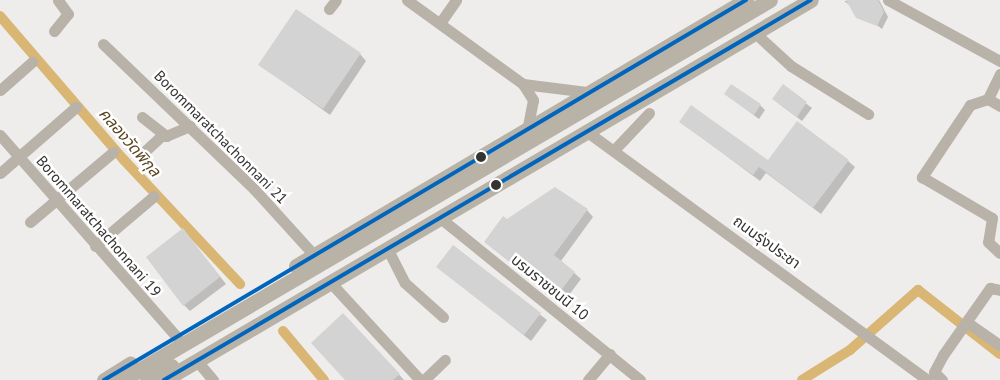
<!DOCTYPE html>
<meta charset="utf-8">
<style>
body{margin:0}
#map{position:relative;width:1000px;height:380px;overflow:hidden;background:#eeedeb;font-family:"PT Sans","Noto Sans Thai",sans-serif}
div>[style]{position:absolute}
.shadow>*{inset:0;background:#0003}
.canal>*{height:10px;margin:-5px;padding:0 5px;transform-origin:5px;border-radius:5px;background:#dab675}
.building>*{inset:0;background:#d3d3d3}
.minor>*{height:11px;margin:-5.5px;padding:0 5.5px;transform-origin:5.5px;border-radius:5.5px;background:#b8b2a9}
.major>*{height:15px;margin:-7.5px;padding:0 7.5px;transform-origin:7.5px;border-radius:7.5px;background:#b8b2a7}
.bus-1>*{height:4px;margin:-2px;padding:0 2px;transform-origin:2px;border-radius:2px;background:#0065bd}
.dots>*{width:14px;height:14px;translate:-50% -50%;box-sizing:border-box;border:2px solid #fff;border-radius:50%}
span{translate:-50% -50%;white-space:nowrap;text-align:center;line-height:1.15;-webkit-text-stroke:5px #fff;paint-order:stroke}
.street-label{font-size:15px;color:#343332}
.water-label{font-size:16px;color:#5c4520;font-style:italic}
</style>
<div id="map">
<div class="shadow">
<i style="clip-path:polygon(879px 0,888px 17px,882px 29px,844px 1px)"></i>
<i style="clip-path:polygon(360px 54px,366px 61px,330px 115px,260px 65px)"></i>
<i style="clip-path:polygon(783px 86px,812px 108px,802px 121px,779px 104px)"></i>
<i style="clip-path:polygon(725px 94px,760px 105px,765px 110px,759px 119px)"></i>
<i style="clip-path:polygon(681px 122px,768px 162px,848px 161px,855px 167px,821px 214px,766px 173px,760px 181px)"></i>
<i style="clip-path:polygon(587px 210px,593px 217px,561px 261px,581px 279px,563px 303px,492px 248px,507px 220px)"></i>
<i style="clip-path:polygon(183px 230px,226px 284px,190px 311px,184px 305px)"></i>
<i style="clip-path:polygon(454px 246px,547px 320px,531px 341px,438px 267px)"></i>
<i style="clip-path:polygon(350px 321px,404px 380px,347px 380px)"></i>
</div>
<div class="canal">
<i style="left:0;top:16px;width:190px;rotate:49.3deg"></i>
<i style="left:124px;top:160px;width:170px;rotate:46.9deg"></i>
<i style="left:283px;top:331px;width:64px;rotate:50.1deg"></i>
<i style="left:802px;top:380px;width:57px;rotate:-32deg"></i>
<i style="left:850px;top:350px;width:91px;rotate:-41.4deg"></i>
<i style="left:918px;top:290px;width:104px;rotate:38deg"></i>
</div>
<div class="building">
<i style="clip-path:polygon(846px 0,878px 0,884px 12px,877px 26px,856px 18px)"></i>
<i style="clip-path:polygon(296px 9px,361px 53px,323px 109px,258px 65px)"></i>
<i style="clip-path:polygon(731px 84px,761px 104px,754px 115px,724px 94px)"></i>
<i style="clip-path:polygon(783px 84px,807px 102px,797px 117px,772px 99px)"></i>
<i style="clip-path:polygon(691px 105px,768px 160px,797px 121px,849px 160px,813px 208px,759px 167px,753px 175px,679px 122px)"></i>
<i style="clip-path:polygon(555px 187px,588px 209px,554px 255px,575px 272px,556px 297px,484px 242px,503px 216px,507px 219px)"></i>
<i style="clip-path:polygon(183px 228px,220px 277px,183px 306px,146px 257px)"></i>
<i style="clip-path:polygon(453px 245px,541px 313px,524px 335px,436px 267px)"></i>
<i style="clip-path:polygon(343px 313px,400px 374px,393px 380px,345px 380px,311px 343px)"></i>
</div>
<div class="minor">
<i style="left:407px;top:0;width:143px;rotate:35.9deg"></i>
<i style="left:523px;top:84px;width:19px;rotate:58deg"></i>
<i style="left:533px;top:100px;width:26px;rotate:101deg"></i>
<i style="left:888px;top:0;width:128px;rotate:28.6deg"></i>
<i style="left:329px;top:9px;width:11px;rotate:-52deg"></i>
<i style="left:440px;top:23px;width:28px;rotate:-55deg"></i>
<i style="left:54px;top:31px;width:22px;rotate:-51deg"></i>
<i style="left:68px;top:14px;width:17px;rotate:-126deg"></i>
<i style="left:755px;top:33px;width:49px;rotate:42.5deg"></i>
<i style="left:791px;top:66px;width:91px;rotate:31.9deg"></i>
<i style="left:103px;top:44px;width:209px;rotate:43.8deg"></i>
<i style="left:254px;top:189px;width:89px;rotate:47.7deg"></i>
<i style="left:1000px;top:74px;width:28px;rotate:116deg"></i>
<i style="left:988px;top:99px;width:19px;rotate:162deg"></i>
<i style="left:970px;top:105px;width:87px;rotate:123.7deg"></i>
<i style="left:922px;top:177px;width:81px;rotate:30.4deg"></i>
<i style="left:992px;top:218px;width:24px;rotate:99deg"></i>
<i style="left:988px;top:242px;width:16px;rotate:43deg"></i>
<i style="left:523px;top:84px;width:64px;rotate:7.1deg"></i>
<i style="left:0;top:90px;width:43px;rotate:-41.2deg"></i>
<i style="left:988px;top:99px;width:14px;rotate:30deg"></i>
<i style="left:142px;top:117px;width:31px;rotate:38deg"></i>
<i style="left:166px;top:136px;width:26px;rotate:-23deg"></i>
<i style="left:586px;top:131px;width:423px;rotate:36.1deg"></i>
<i style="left:0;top:135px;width:269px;rotate:48.8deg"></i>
<i style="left:614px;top:150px;width:51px;rotate:-46.6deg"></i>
<i style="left:144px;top:152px;width:25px;rotate:-43deg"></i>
<i style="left:0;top:173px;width:101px;rotate:-41deg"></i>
<i style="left:439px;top:217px;width:259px;rotate:39deg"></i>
<i style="left:30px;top:222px;width:109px;rotate:-40.1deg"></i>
<i style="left:95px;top:246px;width:77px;rotate:-40.3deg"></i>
<i style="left:387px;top:248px;width:39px;rotate:63deg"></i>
<i style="left:405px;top:283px;width:51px;rotate:41.8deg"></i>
<i style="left:330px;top:282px;width:133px;rotate:47.4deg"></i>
<i style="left:968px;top:323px;width:39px;rotate:35deg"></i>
<i style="left:197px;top:361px;width:25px;rotate:50deg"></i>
<i style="left:424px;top:380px;width:29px;rotate:-44deg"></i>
<i style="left:588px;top:380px;width:34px;rotate:-50deg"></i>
<i style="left:942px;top:380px;width:11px;rotate:-135deg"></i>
<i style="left:934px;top:372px;width:19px;rotate:-62deg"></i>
<i style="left:943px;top:355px;width:82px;rotate:-55deg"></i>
<i style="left:990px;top:288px;width:10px;rotate:11deg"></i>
</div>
<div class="major">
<i style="left:296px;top:266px;width:523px;rotate:-30.59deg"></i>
<i style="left:104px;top:380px;width:31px;rotate:-32deg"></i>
<i style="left:122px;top:380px;width:751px;rotate:-30.39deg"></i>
<i style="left:147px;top:380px;width:28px;rotate:-30deg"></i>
<i style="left:164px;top:380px;width:750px;rotate:-30.43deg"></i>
</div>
<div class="bus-1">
<i style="left:104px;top:380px;width:746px;rotate:-30.62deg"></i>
<i style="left:164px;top:380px;width:750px;rotate:-30.43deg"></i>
</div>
<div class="dots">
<i style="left:481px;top:157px;background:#343332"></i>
<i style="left:496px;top:185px;background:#343332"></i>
</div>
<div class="street-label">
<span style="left:221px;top:137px;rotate:45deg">Borommaratchachonnani 21</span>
<span style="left:99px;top:226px;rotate:49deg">Borommaratchachonnani 19</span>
<span style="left:767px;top:242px;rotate:36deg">ถนนรุ่งประชา</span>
<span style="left:550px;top:287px;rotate:39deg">บรมราชชนนี 10</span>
</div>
<div class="water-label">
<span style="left:130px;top:142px;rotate:49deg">คลองวัดพิกุล</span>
</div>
</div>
